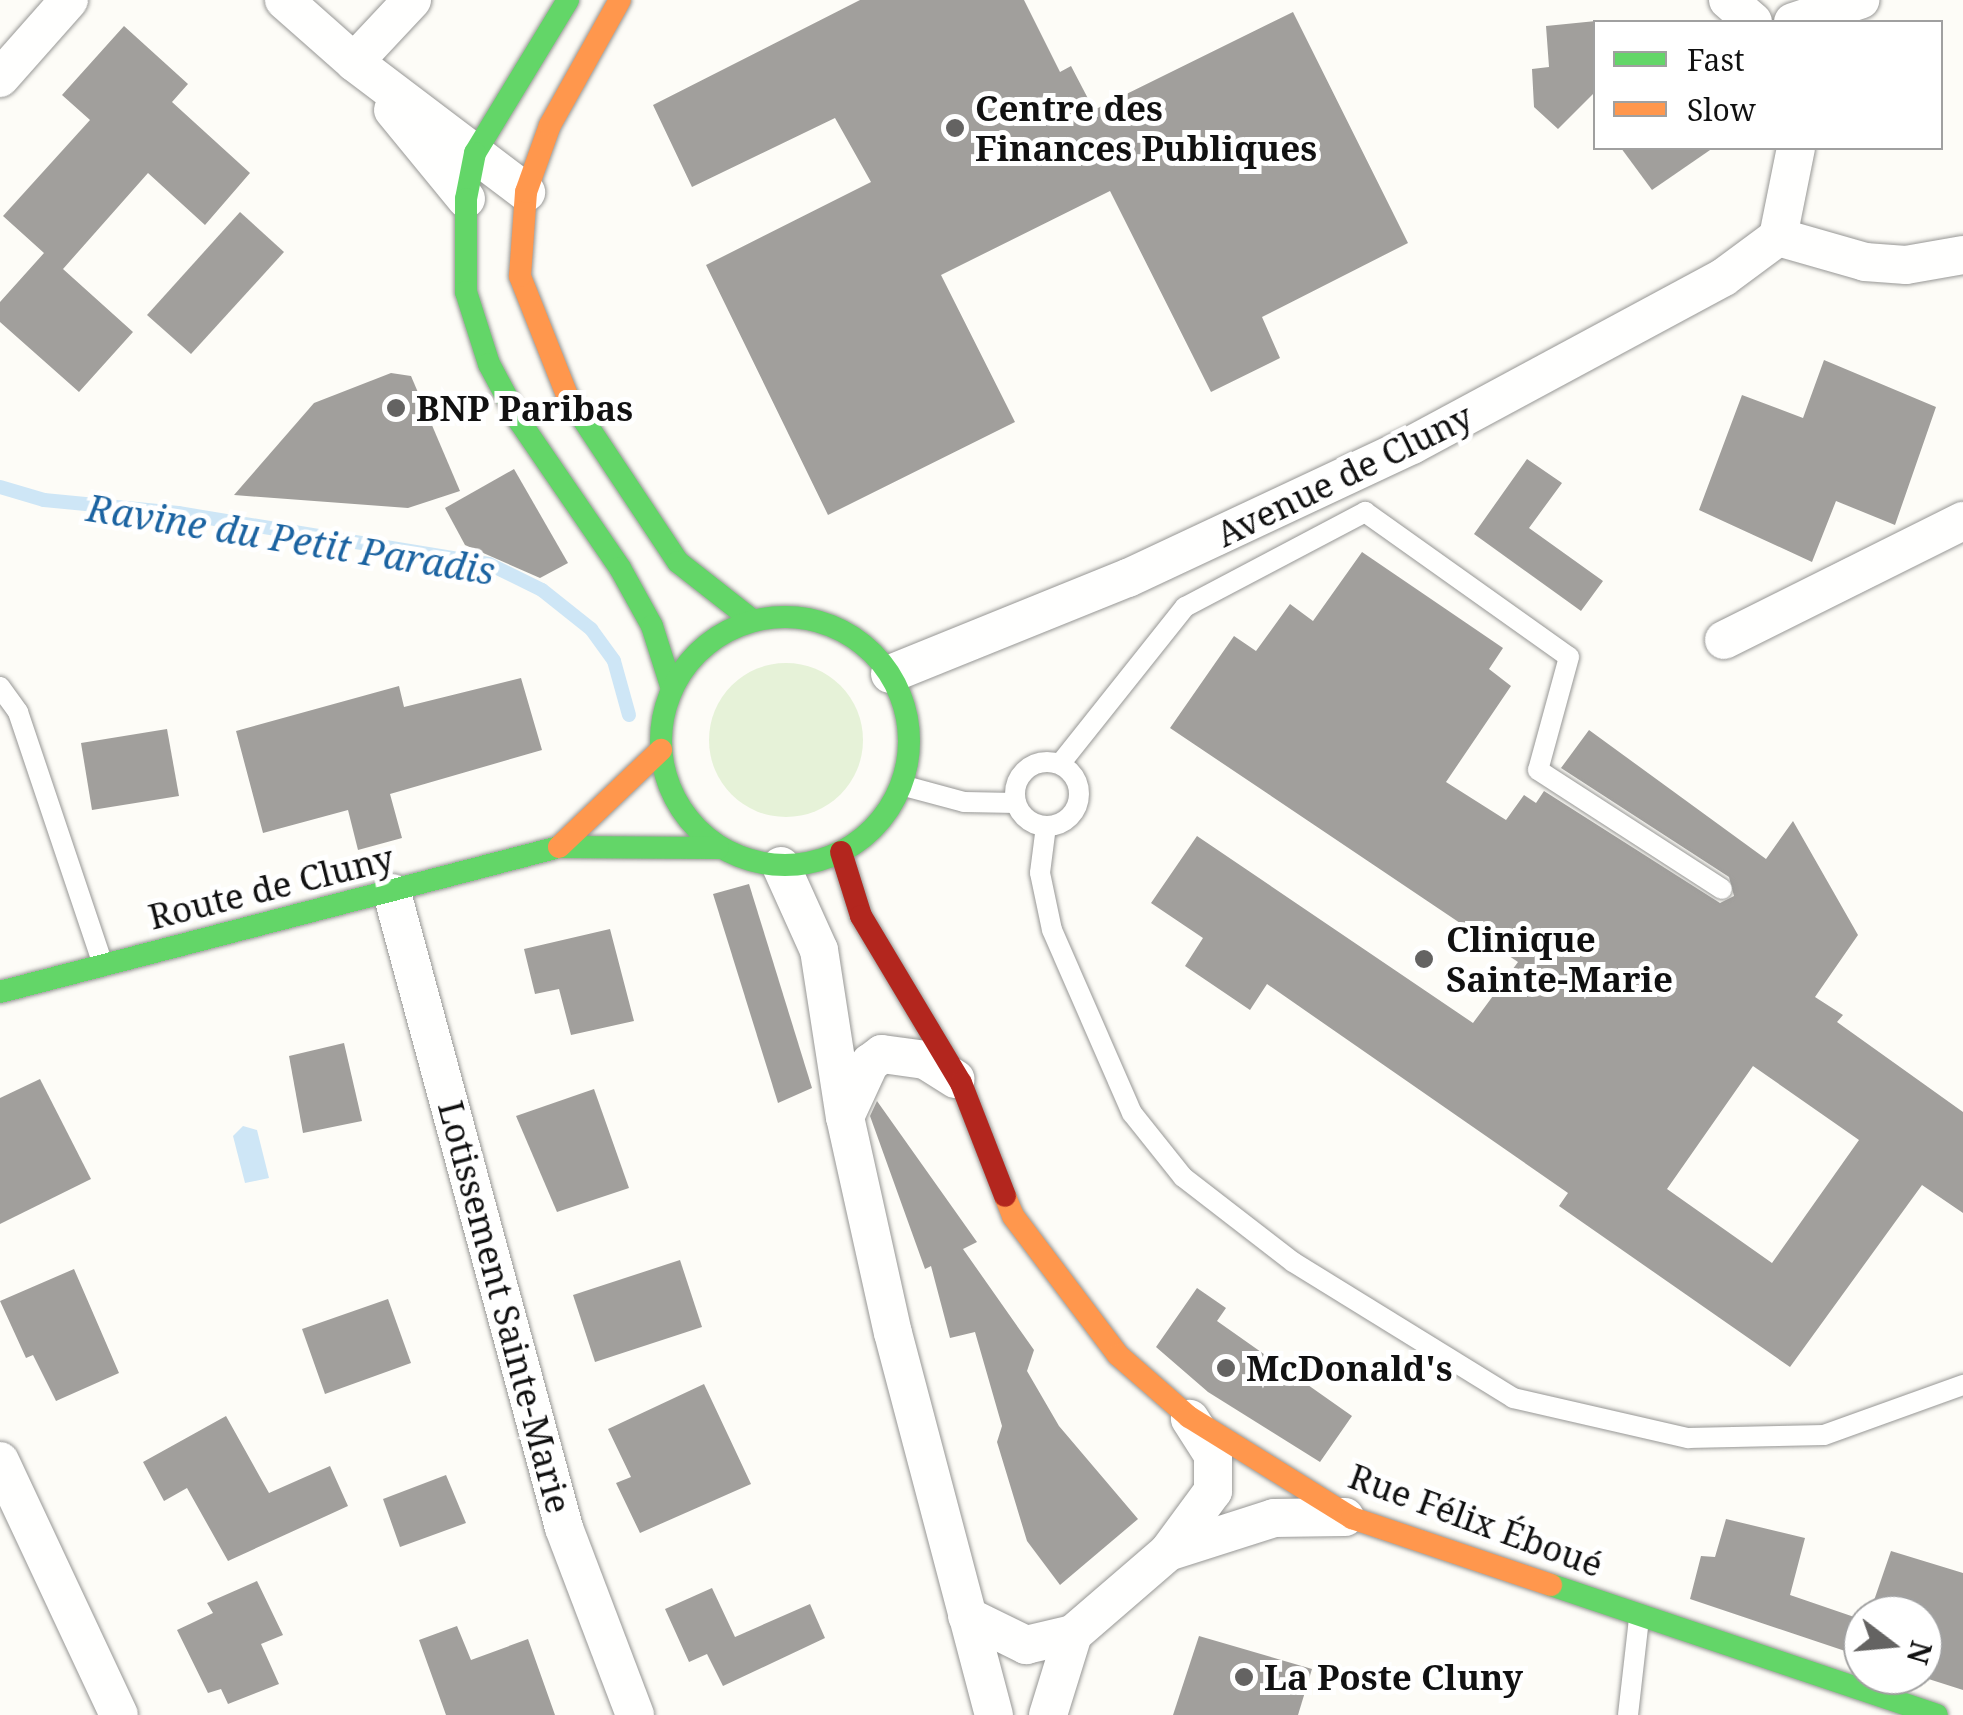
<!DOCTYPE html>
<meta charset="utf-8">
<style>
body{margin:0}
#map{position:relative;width:1963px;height:1715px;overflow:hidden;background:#fdfcf7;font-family:"Noto Serif",serif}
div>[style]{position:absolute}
.green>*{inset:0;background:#e6f2d8}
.round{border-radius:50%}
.water>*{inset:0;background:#cee6f6}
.stream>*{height:14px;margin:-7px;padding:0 7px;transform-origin:7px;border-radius:7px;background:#cee6f6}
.building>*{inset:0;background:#a19f9c}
.roads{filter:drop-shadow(0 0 2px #979795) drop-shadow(0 0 2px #979795)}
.lane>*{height:20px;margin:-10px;padding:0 10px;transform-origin:10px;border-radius:10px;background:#fffffe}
.lane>.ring{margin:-10px;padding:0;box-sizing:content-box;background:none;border:20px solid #fffffe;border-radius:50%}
.street>*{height:38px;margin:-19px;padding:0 19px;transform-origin:19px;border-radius:19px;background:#fffffe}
.fast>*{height:22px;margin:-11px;padding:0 11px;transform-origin:11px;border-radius:11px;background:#63d668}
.fast>.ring{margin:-11px;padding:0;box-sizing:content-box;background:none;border:22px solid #63d668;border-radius:50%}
.slow>*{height:22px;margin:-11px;padding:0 11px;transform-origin:11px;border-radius:11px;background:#ff974d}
.jam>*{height:22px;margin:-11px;padding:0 11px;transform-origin:11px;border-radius:11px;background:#b3261e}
.dots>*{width:28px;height:28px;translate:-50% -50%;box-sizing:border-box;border:5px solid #fff;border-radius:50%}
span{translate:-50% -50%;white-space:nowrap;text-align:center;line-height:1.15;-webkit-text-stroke:10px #fff;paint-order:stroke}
.poi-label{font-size:35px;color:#111;font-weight:700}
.left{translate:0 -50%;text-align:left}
.street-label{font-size:35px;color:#111}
.water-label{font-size:38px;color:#1b63a1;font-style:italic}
.legend{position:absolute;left:1593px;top:20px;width:350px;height:130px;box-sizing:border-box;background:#fff;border:2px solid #a0a0a0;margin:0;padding:12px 18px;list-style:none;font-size:30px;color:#111}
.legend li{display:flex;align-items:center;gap:20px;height:50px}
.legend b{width:50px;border:2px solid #a0a0a0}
.north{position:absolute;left:1843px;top:1595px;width:100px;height:100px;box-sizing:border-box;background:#fff;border:2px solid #a0a0a0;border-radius:50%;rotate:106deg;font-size:28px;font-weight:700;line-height:40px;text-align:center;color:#111}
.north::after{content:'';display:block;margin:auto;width:35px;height:45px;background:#646362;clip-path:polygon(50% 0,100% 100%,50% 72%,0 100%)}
</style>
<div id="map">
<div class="green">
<i class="round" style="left:709px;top:663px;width:154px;height:154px"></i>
</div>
<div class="water">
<i style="clip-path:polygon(243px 1126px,257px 1130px,269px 1178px,245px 1183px,233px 1136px)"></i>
</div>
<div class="stream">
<i style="left:0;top:487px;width:46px;rotate:16.5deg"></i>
<i style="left:44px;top:500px;width:135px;rotate:5.5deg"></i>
<i style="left:178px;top:513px;width:315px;rotate:9.3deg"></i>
<i style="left:489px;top:564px;width:59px;rotate:26.1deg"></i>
<i style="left:542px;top:590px;width:63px;rotate:38.5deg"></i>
<i style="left:591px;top:629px;width:39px;rotate:54deg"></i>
<i style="left:614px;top:661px;width:56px;rotate:74.5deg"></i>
</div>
<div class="building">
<i style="clip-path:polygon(860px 0,1024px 0,1060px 72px,1071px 66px,1094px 110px,1293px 12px,1408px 243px,1262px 317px,1280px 358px,1211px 392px,1110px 191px,941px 275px,1015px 422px,828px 515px,706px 265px,871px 182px,835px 118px,692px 187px,653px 105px)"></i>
<i style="clip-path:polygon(1596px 21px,1596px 91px,1558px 129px,1534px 107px,1532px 69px,1549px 67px,1546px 26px)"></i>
<i style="clip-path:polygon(124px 26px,188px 84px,172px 102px,250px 173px,205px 225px,148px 173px,63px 269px,133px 332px,79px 392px,0 322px,0 302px,44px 253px,3px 216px,90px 120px,62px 95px)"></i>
<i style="clip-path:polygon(1621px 148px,1713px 148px,1652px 190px)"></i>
<i style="clip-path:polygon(240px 212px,284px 252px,191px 354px,147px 315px)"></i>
<i style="clip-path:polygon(1824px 360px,1936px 407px,1895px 525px,1836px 501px,1812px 562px,1699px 510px,1742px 395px,1803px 418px)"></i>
<i style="clip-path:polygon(391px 373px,411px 376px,460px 491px,408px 508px,234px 495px,314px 403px)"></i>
<i style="clip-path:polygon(1527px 459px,1562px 483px,1529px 528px,1603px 581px,1581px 611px,1474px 534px)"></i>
<i style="clip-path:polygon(514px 469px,568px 563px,540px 578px,465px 545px,445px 508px)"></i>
<i style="clip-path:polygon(evenodd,1362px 552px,1503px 648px,1489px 669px,1511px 686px,1446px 782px,1506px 820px,1524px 795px,1536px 803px,1544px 791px,1720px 903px,1734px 896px,1729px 877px,1561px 768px,1589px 730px,1766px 859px,1793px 821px,1858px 935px,1815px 997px,1843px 1015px,1837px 1022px,1963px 1112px,1963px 1213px,1922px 1185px,1790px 1367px,1559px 1206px,1568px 1193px,1267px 984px,1250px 1010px,1185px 966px,1203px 938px,1151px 903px,1197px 836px,1473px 1023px,1518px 962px,1170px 728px,1234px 636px,1256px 651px,1290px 604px,1313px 621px,1362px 552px,1753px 1066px,1859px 1140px,1772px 1263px,1667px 1189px,1753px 1066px)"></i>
<i style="clip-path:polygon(521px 678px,542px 750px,390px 794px,402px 838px,358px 850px,348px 810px,263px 833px,236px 731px,399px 686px,404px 707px)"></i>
<i style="clip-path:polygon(167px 729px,179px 796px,92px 810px,81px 743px)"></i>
<i style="clip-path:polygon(749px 884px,812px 1088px,778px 1103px,713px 894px)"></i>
<i style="clip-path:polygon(610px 929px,634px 1021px,571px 1035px,559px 989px,535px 994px,524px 949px)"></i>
<i style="clip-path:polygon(344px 1043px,362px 1121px,303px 1133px,289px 1056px)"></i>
<i style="clip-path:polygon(40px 1079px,91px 1179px,0 1224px,0 1098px)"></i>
<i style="clip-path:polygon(594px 1089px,629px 1188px,557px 1212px,516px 1116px)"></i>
<i style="clip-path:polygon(877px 1101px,977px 1242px,963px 1249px,1034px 1350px,1027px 1371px,1059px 1426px,1138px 1519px,1060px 1585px,1027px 1541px,997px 1442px,1002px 1426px,975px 1332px,950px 1338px,931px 1266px,925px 1269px,870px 1116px)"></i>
<i style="clip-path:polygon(680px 1260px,702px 1327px,595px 1362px,573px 1295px)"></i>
<i style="clip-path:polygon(74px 1269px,119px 1373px,56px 1401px,33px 1355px,26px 1358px,0 1301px)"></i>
<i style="clip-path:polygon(1197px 1288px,1226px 1308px,1217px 1321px,1352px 1416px,1320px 1462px,1208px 1392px,1156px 1347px)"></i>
<i style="clip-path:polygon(388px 1299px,411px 1363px,325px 1394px,302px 1329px)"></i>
<i style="clip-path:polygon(704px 1384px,751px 1484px,640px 1533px,616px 1483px,631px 1477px,608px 1429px)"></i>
<i style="clip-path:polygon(226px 1416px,269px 1493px,330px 1466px,348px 1506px,228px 1561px,187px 1488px,164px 1501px,143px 1462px)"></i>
<i style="clip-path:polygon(446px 1475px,466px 1523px,400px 1547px,383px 1499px)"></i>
<i style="clip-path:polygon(1726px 1519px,1805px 1538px,1790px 1595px,1863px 1620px,1863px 1657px,1690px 1599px,1701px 1556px,1715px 1557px)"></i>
<i style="clip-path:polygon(1891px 1551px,1963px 1573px,1963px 1690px,1916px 1675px,1923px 1675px,1923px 1615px,1869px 1615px)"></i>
<i style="clip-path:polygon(257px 1581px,283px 1635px,261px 1644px,279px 1684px,228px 1704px,221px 1689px,208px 1693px,177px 1630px,213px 1613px,207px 1603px)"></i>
<i style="clip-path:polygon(712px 1588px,735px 1637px,810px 1604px,825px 1638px,723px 1686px,707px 1654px,689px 1662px,665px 1609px)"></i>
<i style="clip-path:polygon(457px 1626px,471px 1660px,528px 1639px,555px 1715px,446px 1715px,419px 1640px)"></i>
<i style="clip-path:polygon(1199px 1636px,1312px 1669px,1298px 1715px,1173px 1715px)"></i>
</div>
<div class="roads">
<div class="lane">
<i style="left:0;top:687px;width:31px;rotate:54deg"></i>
<i style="left:18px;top:712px;width:266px;rotate:71.4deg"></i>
<i class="ring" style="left:1015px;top:762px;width:44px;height:44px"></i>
<i style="left:1060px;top:764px;width:201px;rotate:-51.5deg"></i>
<i style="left:1185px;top:607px;width:204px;rotate:-27.8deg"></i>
<i style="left:1365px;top:512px;width:250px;rotate:35.4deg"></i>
<i style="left:1569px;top:657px;width:117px;rotate:105.3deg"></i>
<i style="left:1538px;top:770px;width:219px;rotate:32.9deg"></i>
<i style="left:901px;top:785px;width:65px;rotate:15.1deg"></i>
<i style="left:964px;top:802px;width:52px;rotate:1.1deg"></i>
<i style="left:1046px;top:826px;width:47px;rotate:97.3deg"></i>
<i style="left:1040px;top:873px;width:58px;rotate:78.1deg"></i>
<i style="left:1052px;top:930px;width:200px;rotate:66.4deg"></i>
<i style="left:1132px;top:1113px;width:82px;rotate:51.4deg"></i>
<i style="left:1183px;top:1177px;width:139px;rotate:37.7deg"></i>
<i style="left:1293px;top:1262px;width:259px;rotate:31.7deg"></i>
<i style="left:1513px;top:1398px;width:180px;rotate:12.9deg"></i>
<i style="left:1688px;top:1438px;width:136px;rotate:-1.3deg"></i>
<i style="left:1824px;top:1435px;width:148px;rotate:-19.8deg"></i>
<i style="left:1628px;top:1715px;width:98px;rotate:-83.5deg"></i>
</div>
<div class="street">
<i style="left:284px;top:0;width:94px;rotate:41.5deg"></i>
<i style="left:354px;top:62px;width:216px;rotate:37.1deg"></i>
<i style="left:1728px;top:0;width:33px;rotate:41deg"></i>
<i style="left:1793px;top:22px;width:71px;rotate:-18.2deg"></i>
<i style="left:354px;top:62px;width:85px;rotate:-46.9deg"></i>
<i style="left:0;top:78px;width:104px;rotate:-48.5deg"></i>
<i style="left:393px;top:110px;width:115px;rotate:50.6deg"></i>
<i style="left:1778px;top:237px;width:91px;rotate:16deg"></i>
<i style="left:1865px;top:262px;width:41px;rotate:4.2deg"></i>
<i style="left:1906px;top:265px;width:58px;rotate:-10deg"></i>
<i style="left:1778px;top:237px;width:91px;rotate:-78.6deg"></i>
<i style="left:1724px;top:640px;width:267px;rotate:-26.5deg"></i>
<i style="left:890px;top:674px;width:257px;rotate:-22deg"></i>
<i style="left:1128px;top:578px;width:314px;rotate:-25.1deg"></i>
<i style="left:1412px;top:445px;width:354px;rotate:-28.3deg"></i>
<i style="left:1724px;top:277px;width:67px;rotate:-36.5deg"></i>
<i style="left:781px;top:866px;width:92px;rotate:65.7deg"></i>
<i style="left:819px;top:950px;width:169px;rotate:81.2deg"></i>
<i style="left:845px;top:1117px;width:221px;rotate:77.5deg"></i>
<i style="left:893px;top:1333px;width:395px;rotate:75.2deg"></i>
<i style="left:392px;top:893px;width:658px;rotate:74.84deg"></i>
<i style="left:564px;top:1528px;width:200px;rotate:69.2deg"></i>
<i style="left:845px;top:1117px;width:60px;rotate:-65.2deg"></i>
<i style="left:870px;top:1063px;width:15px;rotate:-37deg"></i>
<i style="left:882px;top:1054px;width:43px;rotate:7.9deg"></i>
<i style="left:925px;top:1060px;width:36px;rotate:32deg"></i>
<i style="left:0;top:1461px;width:280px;rotate:64.9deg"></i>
<i style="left:1168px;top:1552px;width:111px;rotate:-17.8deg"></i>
<i style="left:1274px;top:1518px;width:71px;rotate:-0.8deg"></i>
<i style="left:967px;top:1616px;width:66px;rotate:26.2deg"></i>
<i style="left:1026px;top:1645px;width:48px;rotate:-13.2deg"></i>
<i style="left:1073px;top:1634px;width:125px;rotate:-40.8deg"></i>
<i style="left:1168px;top:1552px;width:76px;rotate:-53.6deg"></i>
<i style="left:1213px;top:1491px;width:36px;rotate:-90deg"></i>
<i style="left:1213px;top:1455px;width:43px;rotate:-122.6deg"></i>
<i style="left:1048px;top:1715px;width:85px;rotate:-72.8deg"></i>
</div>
<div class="fast">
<i style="left:568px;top:0;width:179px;rotate:121.3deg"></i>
<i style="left:475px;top:153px;width:47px;rotate:101.1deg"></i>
<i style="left:466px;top:199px;width:93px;rotate:90deg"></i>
<i style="left:466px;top:292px;width:76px;rotate:72.3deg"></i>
<i style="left:489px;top:364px;width:66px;rotate:61.9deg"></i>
<i style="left:520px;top:422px;width:177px;rotate:55.6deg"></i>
<i style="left:620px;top:568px;width:66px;rotate:61.1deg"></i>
<i style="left:652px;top:626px;width:66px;rotate:72.4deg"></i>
<i style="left:567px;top:395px;width:201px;rotate:56.4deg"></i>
<i style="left:678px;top:562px;width:94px;rotate:38.1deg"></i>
<i class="ring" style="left:661px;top:617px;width:226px;height:226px"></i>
<i style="left:0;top:992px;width:577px;rotate:-14.54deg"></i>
<i style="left:559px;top:847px;width:159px;rotate:0.4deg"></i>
<i style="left:1551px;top:1585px;width:407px;rotate:18.6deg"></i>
</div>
<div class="slow">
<i style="left:567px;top:395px;width:128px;rotate:-111.6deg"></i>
<i style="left:520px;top:276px;width:84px;rotate:-85.9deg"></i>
<i style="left:526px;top:192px;width:71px;rotate:-70.3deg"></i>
<i style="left:550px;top:125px;width:143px;rotate:-60.8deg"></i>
<i style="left:559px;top:847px;width:141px;rotate:-43.6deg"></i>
<i style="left:1005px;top:1196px;width:22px;rotate:68deg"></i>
<i style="left:1013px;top:1216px;width:174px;rotate:52.9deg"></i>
<i style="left:1118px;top:1355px;width:94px;rotate:41.1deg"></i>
<i style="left:1189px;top:1417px;width:192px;rotate:31.8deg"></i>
<i style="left:1352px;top:1518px;width:210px;rotate:18.6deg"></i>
</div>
<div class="jam">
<i style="left:841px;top:852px;width:67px;rotate:72.6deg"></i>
<i style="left:861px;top:916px;width:195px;rotate:59.1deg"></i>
<i style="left:961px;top:1083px;width:121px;rotate:68.7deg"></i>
</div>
</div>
<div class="dots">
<i style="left:955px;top:128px;background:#646362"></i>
<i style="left:396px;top:408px;background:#646362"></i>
<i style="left:1424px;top:959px;background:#646362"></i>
<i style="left:1226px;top:1368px;background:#646362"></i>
<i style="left:1244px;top:1677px;background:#646362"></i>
</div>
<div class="poi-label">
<span class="left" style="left:975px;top:128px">Centre des<br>Finances Publiques</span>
<span class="left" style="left:416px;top:408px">BNP Paribas</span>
<span class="left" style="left:1446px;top:959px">Clinique<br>Sainte-Marie</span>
<span class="left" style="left:1246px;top:1368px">McDonald's</span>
<span class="left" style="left:1264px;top:1677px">La Poste Cluny</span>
</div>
<div class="street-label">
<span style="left:1344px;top:475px;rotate:-26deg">Avenue de Cluny</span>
<span style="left:271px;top:887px;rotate:-14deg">Route de Cluny</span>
<span style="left:505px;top:1307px;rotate:75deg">Lotissement Sainte-Marie</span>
<span style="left:1476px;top:1520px;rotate:20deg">Rue Félix Éboué</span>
</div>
<div class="water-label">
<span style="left:291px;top:539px;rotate:9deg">Ravine du Petit Paradis</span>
</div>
<ul class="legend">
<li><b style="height:12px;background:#63d668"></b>Fast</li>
<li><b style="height:12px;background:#ff974d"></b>Slow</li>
</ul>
<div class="north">N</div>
</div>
